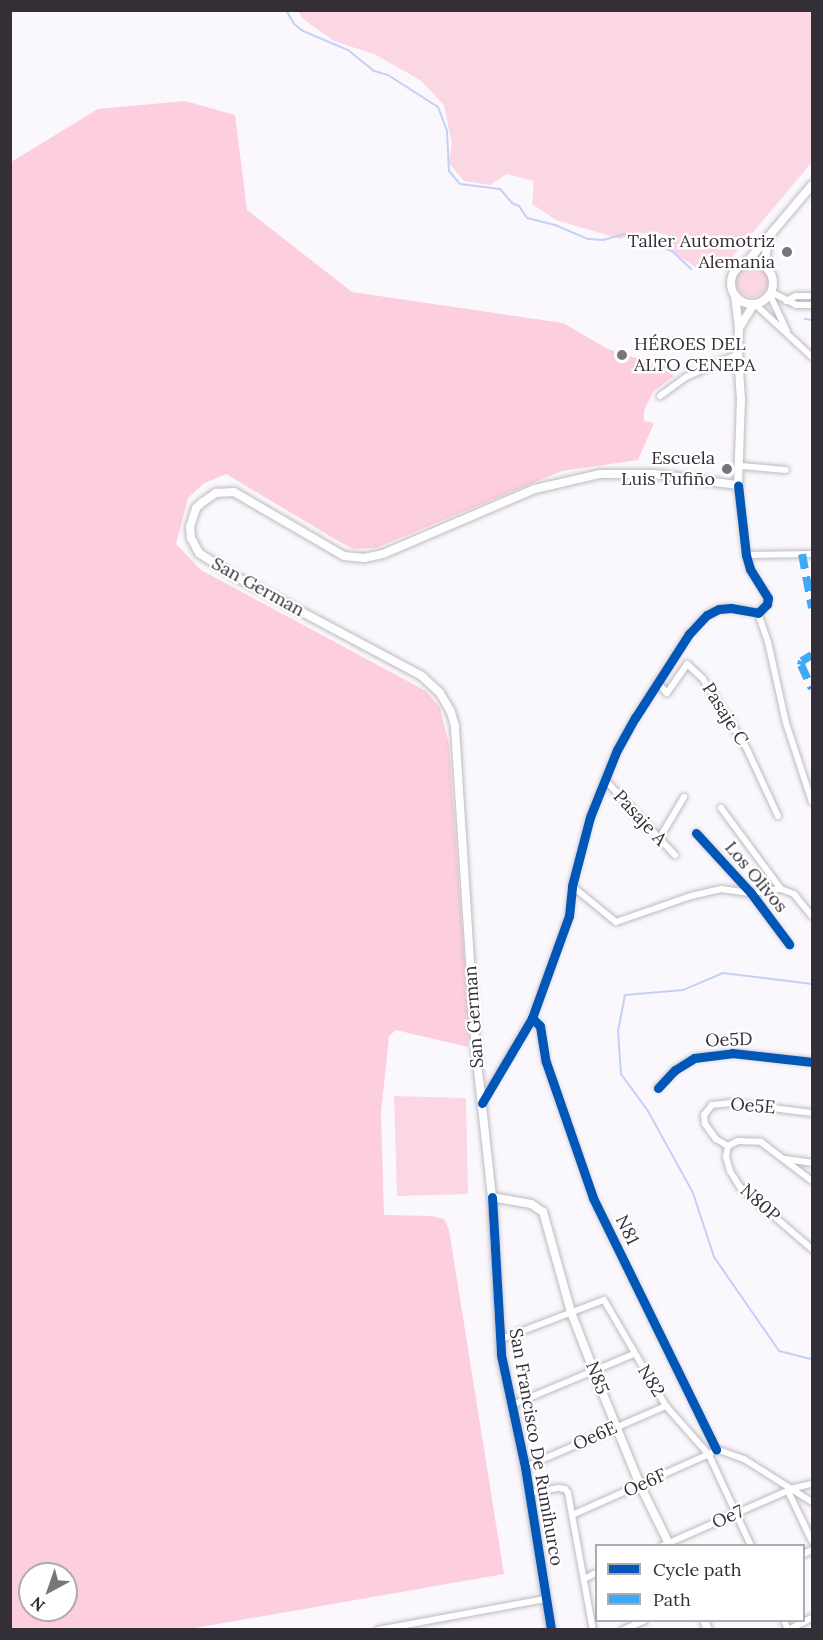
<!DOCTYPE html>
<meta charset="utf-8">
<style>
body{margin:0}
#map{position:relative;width:823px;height:1640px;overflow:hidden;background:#fbf8fd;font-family:Lora,serif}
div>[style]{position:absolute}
.green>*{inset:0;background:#fbd7e4}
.round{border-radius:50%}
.forest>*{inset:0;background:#fccede}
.stream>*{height:2px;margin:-1px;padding:0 1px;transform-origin:1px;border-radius:1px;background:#c4d0f5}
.roads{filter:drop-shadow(0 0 2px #bebac1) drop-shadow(0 0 2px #bebac1)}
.minor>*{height:6px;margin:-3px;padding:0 3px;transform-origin:3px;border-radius:3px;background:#fefeff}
.tertiary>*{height:8px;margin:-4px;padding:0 4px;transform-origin:4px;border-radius:4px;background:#fefeff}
.secondary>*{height:8px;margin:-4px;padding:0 4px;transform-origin:4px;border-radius:4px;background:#fefeff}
.secondary>.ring{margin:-4px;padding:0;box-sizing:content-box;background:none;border:8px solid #fefeff;border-radius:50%}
.quiet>*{height:8px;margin-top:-4px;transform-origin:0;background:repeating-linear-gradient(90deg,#3fa9f5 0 15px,transparent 0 23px)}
.cycleway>*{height:9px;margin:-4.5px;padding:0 4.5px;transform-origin:4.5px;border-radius:4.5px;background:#0057b8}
.dots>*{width:16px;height:16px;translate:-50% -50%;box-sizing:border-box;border:3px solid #fff;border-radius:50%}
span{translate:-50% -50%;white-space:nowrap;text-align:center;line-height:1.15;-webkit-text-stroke:4.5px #fff;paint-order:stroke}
.poi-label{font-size:18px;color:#342e37}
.right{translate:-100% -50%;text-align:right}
.left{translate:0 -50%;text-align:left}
.street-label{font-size:18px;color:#342e37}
.frame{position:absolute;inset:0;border:12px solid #342e37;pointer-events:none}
.legend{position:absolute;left:595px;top:1544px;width:210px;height:78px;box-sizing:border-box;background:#fff;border:2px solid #aeabaf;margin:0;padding:8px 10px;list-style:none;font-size:18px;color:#342e37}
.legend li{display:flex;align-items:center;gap:12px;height:30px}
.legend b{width:30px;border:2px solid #aeabaf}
.north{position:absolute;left:18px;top:1562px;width:60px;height:60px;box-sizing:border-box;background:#fff;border:2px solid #aeabaf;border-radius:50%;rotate:220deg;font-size:16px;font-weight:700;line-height:24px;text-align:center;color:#342e37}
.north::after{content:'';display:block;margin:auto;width:21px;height:27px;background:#7a757c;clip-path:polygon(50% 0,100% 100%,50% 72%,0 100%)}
</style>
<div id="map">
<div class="green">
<i style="clip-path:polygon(298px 11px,812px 11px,812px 162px,723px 268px,700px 270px,672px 252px,666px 234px,643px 233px,620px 239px,556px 220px,532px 204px,534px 181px,507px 174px,490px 185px,464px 181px,449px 163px,452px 144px,444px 105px,420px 80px,376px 55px,334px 41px,303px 19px)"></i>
<i class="round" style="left:736px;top:265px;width:32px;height:32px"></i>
<i style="clip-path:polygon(394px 1096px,466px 1098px,468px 1194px,397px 1196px)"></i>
</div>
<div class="forest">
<i style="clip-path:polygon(evenodd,185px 101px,235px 115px,247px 210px,352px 292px,563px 323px,608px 349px,652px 363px,664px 359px,665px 370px,674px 376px,653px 392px,644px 411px,644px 421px,654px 423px,638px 460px,562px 471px,376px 548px,354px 549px,340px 542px,226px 474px,203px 484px,188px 498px,176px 544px,201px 570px,426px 691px,440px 708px,449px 745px,469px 1022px,468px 1047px,396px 1030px,389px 1036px,381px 1113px,384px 1215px,432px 1216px,444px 1219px,449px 1230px,504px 1574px,189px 1629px,11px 1629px,11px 162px,98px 109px,185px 101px,30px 1574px,66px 1574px,66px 1610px,30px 1610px,30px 1574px)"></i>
</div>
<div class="stream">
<i style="left:286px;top:10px;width:16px;rotate:60deg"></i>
<i style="left:294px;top:24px;width:11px;rotate:38deg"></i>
<i style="left:303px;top:31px;width:49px;rotate:22.9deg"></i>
<i style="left:348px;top:50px;width:33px;rotate:39deg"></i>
<i style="left:374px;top:71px;width:15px;rotate:16deg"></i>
<i style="left:388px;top:75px;width:59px;rotate:32.6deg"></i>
<i style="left:438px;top:107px;width:26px;rotate:69deg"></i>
<i style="left:447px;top:131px;width:40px;rotate:87.1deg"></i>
<i style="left:449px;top:171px;width:17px;rotate:50deg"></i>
<i style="left:460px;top:184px;width:40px;rotate:7.1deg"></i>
<i style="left:500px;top:189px;width:18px;rotate:49deg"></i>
<i style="left:512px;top:203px;width:8px;rotate:23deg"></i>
<i style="left:519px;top:206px;width:14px;rotate:56deg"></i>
<i style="left:527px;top:218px;width:29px;rotate:14deg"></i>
<i style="left:555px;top:225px;width:36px;rotate:23deg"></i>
<i style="left:588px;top:239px;width:15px;rotate:4deg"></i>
<i style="left:603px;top:240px;width:22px;rotate:-16deg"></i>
<i style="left:624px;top:234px;width:19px;rotate:12deg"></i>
<i style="left:643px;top:238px;width:33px;rotate:25deg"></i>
<i style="left:673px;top:252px;width:25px;rotate:43deg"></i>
<i style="left:805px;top:319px;width:7px;rotate:8deg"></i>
<i style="left:812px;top:984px;width:90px;rotate:-173deg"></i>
<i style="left:723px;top:973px;width:43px;rotate:157deg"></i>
<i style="left:683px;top:990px;width:58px;rotate:175.1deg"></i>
<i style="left:625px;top:995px;width:36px;rotate:101deg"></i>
<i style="left:618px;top:1030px;width:44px;rotate:86.1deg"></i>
<i style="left:621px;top:1074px;width:46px;rotate:53.9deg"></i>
<i style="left:648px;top:1111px;width:94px;rotate:61.2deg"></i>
<i style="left:693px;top:1193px;width:67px;rotate:71.8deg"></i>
<i style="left:714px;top:1257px;width:114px;rotate:55.3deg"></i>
<i style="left:779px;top:1351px;width:34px;rotate:14deg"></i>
</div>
<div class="roads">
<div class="minor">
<i style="left:771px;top:292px;width:28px;rotate:27deg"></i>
<i style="left:796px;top:305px;width:16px"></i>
<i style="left:770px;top:295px;width:40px;rotate:65deg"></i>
<i style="left:786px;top:301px;width:11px;rotate:-27deg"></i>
<i style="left:796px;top:296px;width:16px"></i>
<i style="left:755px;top:304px;width:78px;rotate:42.9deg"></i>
<i style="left:660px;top:396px;width:32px;rotate:-36deg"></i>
<i style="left:686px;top:377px;width:57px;rotate:-23.9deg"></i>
<i style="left:741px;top:466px;width:45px;rotate:5.1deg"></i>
<i style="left:746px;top:555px;width:66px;rotate:-0.9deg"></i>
<i style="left:758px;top:613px;width:31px;rotate:71deg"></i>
<i style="left:768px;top:642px;width:83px;rotate:77.5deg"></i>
<i style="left:786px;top:723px;width:83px;rotate:71.8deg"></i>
<i style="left:657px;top:682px;width:15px;rotate:48deg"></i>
<i style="left:667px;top:693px;width:35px;rotate:-55deg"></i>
<i style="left:687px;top:664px;width:22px;rotate:43deg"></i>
<i style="left:703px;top:679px;width:80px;rotate:57.7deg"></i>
<i style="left:746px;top:747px;width:76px;rotate:65.1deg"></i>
<i style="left:605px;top:780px;width:103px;rotate:47deg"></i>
<i style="left:721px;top:808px;width:101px;rotate:53.5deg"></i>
<i style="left:696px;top:833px;width:81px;rotate:47.5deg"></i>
<i style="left:751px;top:893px;width:64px;rotate:53.3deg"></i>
<i style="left:659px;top:839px;width:49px;rotate:-59.2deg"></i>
<i style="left:572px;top:886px;width:57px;rotate:39.3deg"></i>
<i style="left:616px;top:922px;width:79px;rotate:-19.1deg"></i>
<i style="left:691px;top:896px;width:31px;rotate:-13deg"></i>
<i style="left:721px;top:889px;width:30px;rotate:8deg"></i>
<i style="left:751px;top:893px;width:30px;rotate:-8deg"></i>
<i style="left:781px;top:889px;width:14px;rotate:21deg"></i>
<i style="left:794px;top:894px;width:28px;rotate:51deg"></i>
<i style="left:532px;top:1018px;width:11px;rotate:45deg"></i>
<i style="left:540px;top:1026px;width:36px;rotate:81deg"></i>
<i style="left:546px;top:1062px;width:144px;rotate:70.9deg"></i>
<i style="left:593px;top:1198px;width:280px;rotate:63.9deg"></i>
<i style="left:658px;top:1088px;width:25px;rotate:-47deg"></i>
<i style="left:675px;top:1070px;width:22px;rotate:-32deg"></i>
<i style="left:694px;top:1058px;width:38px;rotate:-7deg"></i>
<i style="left:732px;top:1053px;width:81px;rotate:6.4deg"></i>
<i style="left:482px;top:1102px;width:98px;rotate:-59.2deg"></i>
<i style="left:532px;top:1018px;width:109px;rotate:-70.1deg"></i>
<i style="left:569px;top:916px;width:30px;rotate:-84deg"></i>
<i style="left:572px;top:886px;width:71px;rotate:-75.4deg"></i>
<i style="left:590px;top:817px;width:72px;rotate:-68.1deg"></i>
<i style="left:617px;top:750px;width:37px;rotate:-61deg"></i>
<i style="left:635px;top:718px;width:100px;rotate:-57.3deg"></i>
<i style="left:689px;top:634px;width:26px;rotate:-47deg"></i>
<i style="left:707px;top:615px;width:13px;rotate:-27deg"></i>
<i style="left:719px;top:609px;width:12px;rotate:-5deg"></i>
<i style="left:731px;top:608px;width:27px;rotate:10deg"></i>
<i style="left:758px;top:613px;width:13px;rotate:-45deg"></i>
<i style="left:767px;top:604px;width:6px;rotate:-81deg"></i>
<i style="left:768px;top:598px;width:34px;rotate:-122deg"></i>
<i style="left:750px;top:569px;width:15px;rotate:-106deg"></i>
<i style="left:746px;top:555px;width:70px;rotate:-96.5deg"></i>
<i style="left:728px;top:1146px;width:14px;rotate:-150deg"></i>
<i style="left:716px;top:1139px;width:19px;rotate:-126deg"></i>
<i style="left:705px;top:1124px;width:9px;rotate:-96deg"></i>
<i style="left:704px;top:1115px;width:13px;rotate:-51deg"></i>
<i style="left:712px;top:1105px;width:19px;rotate:-6deg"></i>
<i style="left:731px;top:1103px;width:82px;rotate:7deg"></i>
<i style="left:728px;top:1146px;width:11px;rotate:100deg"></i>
<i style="left:726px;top:1157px;width:15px;rotate:74deg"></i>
<i style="left:730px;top:1171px;width:19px;rotate:58deg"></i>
<i style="left:740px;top:1187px;width:95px;rotate:40.7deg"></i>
<i style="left:728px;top:1146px;width:11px;rotate:-27deg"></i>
<i style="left:738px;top:1141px;width:23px;rotate:2deg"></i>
<i style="left:761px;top:1142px;width:64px;rotate:37.4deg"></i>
<i style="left:785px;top:1159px;width:27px;rotate:8deg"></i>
<i style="left:499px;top:1340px;width:112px;rotate:-20.9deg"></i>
<i style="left:604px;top:1300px;width:123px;rotate:59.7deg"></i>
<i style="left:666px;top:1406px;width:65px;rotate:48.7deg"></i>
<i style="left:709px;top:1455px;width:100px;rotate:65.2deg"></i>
<i style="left:512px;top:1405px;width:132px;rotate:-22.7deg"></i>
<i style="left:716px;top:1449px;width:30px;rotate:20deg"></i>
<i style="left:744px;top:1459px;width:80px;rotate:32.3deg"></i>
<i style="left:525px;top:1467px;width:154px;rotate:-23.4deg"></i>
<i style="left:788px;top:1491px;width:55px;rotate:64.4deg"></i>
<i style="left:530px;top:1493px;width:28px;rotate:-10deg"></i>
<i style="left:558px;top:1488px;width:7px;rotate:8deg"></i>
<i style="left:565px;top:1489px;width:5px;rotate:53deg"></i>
<i style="left:568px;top:1493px;width:139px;rotate:79.7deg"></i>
<i style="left:572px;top:1515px;width:152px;rotate:-24deg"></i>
<i style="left:662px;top:1546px;width:144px;rotate:-23.7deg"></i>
<i style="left:794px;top:1488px;width:18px;rotate:-13deg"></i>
<i style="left:804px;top:1554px;width:9px;rotate:-27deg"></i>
<i style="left:584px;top:1579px;width:13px;rotate:-27deg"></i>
<i style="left:784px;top:1620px;width:11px;rotate:68deg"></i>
<i style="left:378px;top:1630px;width:170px;rotate:-10.5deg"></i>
<i style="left:623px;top:1630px;width:24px;rotate:-24deg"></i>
<i style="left:788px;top:1630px;width:27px;rotate:-27deg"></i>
</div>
<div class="tertiary">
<i style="left:492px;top:1197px;width:158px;rotate:86.7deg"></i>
<i style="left:501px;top:1355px;width:115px;rotate:77.9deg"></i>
<i style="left:525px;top:1467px;width:165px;rotate:80.9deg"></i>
</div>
<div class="secondary">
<i class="ring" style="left:731px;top:262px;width:34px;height:34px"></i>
<i style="left:747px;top:262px;width:101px;rotate:-49.8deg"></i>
<i style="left:765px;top:266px;width:25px;rotate:-85deg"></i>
<i style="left:739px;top:328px;width:28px;rotate:-58deg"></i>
<i style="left:670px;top:1546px;width:68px;rotate:-116.2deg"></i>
<i style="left:640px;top:1485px;width:125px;rotate:-112.1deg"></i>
<i style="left:593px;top:1369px;width:61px;rotate:-111.1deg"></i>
<i style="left:571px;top:1312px;width:104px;rotate:-105.6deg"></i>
<i style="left:543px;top:1212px;width:14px;rotate:-146deg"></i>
<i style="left:531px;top:1204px;width:40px;rotate:-170deg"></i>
<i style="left:492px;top:1197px;width:145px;rotate:-96.3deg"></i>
<i style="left:476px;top:1053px;width:328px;rotate:-93.7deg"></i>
<i style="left:455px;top:726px;width:15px;rotate:-106deg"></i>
<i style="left:451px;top:712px;width:22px;rotate:-120deg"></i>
<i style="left:440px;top:693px;width:25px;rotate:-137deg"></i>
<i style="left:422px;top:676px;width:214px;rotate:-151.9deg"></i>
<i style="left:233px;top:575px;width:40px;rotate:-147.1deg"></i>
<i style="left:199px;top:553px;width:17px;rotate:-118deg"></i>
<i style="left:191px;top:538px;width:11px;rotate:-95deg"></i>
<i style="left:190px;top:527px;width:20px;rotate:-72deg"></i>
<i style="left:196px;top:508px;width:9px;rotate:-41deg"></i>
<i style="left:203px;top:502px;width:16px;rotate:-35deg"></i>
<i style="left:216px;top:493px;width:18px;rotate:-3deg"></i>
<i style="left:234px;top:492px;width:127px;rotate:30.2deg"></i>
<i style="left:344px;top:556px;width:20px;rotate:6deg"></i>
<i style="left:364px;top:558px;width:19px;rotate:-12deg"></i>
<i style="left:383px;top:554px;width:165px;rotate:-23.2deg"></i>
<i style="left:535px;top:489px;width:67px;rotate:-13deg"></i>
<i style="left:600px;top:474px;width:54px"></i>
<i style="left:654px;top:474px;width:85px;rotate:7.5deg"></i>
<i style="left:738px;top:485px;width:85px;rotate:-88deg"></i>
<i style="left:741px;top:400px;width:46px;rotate:-93.7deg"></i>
<i style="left:738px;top:354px;width:26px;rotate:-88deg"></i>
<i style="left:739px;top:328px;width:32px;rotate:-97deg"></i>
<i style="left:704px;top:1620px;width:11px;rotate:68deg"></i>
</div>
</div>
<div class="quiet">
<i style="left:802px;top:554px;width:55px;rotate:79.5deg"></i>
<i style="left:812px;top:655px;width:12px;rotate:149deg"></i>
<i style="left:802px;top:661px;width:4px;rotate:104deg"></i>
<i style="left:801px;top:665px;width:26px;rotate:65deg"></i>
</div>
<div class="cycleway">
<i style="left:696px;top:833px;width:81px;rotate:47.5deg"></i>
<i style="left:751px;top:893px;width:64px;rotate:53.3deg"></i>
<i style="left:532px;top:1018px;width:11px;rotate:45deg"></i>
<i style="left:540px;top:1026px;width:36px;rotate:81deg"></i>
<i style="left:546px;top:1062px;width:144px;rotate:70.9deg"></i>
<i style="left:593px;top:1198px;width:280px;rotate:63.9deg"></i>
<i style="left:658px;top:1088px;width:25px;rotate:-47deg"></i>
<i style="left:675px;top:1070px;width:22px;rotate:-32deg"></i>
<i style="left:694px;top:1058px;width:38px;rotate:-7deg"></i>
<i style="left:732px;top:1053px;width:81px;rotate:6.4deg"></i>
<i style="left:482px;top:1103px;width:99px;rotate:-59.5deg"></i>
<i style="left:532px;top:1018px;width:109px;rotate:-70.1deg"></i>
<i style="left:569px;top:916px;width:30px;rotate:-84deg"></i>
<i style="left:572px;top:886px;width:71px;rotate:-75.4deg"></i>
<i style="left:590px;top:817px;width:72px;rotate:-68.1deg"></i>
<i style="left:617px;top:750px;width:37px;rotate:-61deg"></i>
<i style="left:635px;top:718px;width:100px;rotate:-57.3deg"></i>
<i style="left:689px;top:634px;width:26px;rotate:-47deg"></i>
<i style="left:707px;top:615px;width:13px;rotate:-27deg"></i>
<i style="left:719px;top:609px;width:12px;rotate:-5deg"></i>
<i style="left:731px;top:608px;width:27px;rotate:10deg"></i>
<i style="left:758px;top:613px;width:13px;rotate:-45deg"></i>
<i style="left:767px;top:604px;width:6px;rotate:-81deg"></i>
<i style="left:768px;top:598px;width:34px;rotate:-122deg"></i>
<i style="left:750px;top:569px;width:15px;rotate:-106deg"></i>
<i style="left:746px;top:555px;width:70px;rotate:-96.5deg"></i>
<i style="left:492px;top:1197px;width:158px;rotate:86.7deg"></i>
<i style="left:501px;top:1355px;width:115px;rotate:77.9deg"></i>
<i style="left:525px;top:1467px;width:165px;rotate:80.9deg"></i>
</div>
<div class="dots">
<i style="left:787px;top:252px;background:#7a757c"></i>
<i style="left:622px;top:355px;background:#7a757c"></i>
<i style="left:727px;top:469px;background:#7a757c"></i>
</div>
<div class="poi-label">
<span class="right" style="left:775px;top:252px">Taller Automotriz<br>Alemania</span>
<span class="left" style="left:634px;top:355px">HÉROES DEL<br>ALTO CENEPA</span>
<span class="right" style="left:715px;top:469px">Escuela<br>Luis Tufiño</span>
</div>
<div class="street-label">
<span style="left:258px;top:587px;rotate:29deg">San German</span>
<span style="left:725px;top:714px;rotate:58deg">Pasaje C</span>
<span style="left:640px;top:818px;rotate:47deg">Pasaje A</span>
<span style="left:756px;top:877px;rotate:50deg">Los Olivos</span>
<span style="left:474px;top:1017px;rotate:-94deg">San German</span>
<span style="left:729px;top:1040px;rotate:-2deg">Oe5D</span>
<span style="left:753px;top:1106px;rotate:5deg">Oe5E</span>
<span style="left:760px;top:1203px;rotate:42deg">N80P</span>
<span style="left:627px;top:1230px;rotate:64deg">N81</span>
<span style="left:597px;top:1378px;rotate:69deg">N85</span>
<span style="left:651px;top:1381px;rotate:58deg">N82</span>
<span style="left:595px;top:1436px;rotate:-24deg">Oe6E</span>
<span style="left:536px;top:1447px;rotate:80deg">San Francisco De Rumihurco</span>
<span style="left:645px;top:1483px;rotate:-24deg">Oe6F</span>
<span style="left:728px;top:1517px;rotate:-24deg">Oe7</span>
</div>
<div class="frame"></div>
<ul class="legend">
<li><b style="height:8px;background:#0057b8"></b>Cycle path</li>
<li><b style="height:8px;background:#3fa9f5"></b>Path</li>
</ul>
<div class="north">N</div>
</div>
